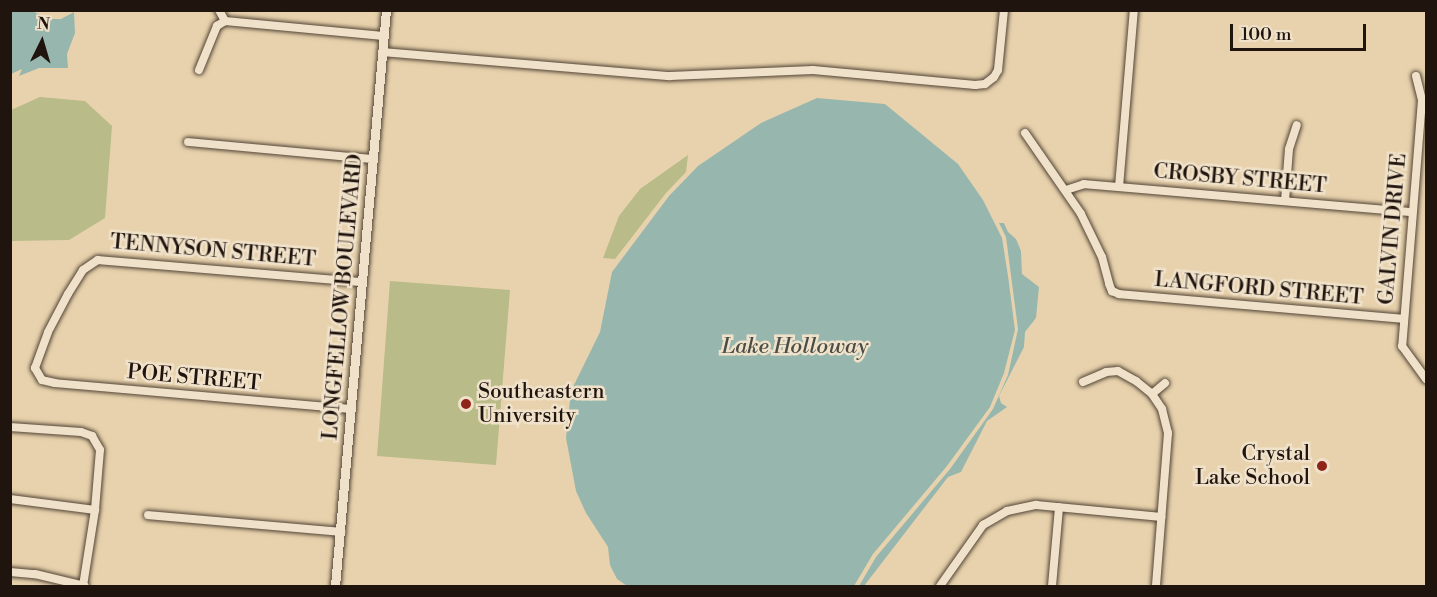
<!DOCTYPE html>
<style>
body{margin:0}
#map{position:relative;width:1437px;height:597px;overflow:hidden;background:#e8d2ad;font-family:"Libre Bodoni",serif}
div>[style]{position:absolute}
.green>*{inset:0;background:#b9bb88}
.water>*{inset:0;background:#97b7ae}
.roads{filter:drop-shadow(0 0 2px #524436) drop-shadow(0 0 2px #524436)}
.minor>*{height:8px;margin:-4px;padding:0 4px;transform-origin:4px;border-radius:4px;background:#f0e2ca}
.tertiary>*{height:9px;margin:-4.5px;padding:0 4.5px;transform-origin:4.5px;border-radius:4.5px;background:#f0e2ca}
.dots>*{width:16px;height:16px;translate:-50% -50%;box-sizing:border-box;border:3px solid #f0e2ca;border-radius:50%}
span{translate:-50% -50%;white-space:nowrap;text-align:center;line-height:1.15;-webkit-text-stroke:5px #f0e2ca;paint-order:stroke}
.street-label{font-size:21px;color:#20140e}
.poi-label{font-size:21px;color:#20140e}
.left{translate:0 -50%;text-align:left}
.right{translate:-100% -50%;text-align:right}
.water-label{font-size:22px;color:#4a4d46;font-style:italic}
.frame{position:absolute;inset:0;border:12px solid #20140e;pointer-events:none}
.north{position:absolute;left:12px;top:12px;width:60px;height:60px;-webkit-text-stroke:4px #f0e2ca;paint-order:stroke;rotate:5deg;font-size:16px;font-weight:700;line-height:24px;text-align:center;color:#20140e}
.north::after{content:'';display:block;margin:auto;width:21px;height:27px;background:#20140e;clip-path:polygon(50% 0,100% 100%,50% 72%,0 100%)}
.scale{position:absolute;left:1230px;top:24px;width:136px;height:27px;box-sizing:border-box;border:3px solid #20140e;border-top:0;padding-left:8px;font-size:18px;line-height:21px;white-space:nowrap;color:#20140e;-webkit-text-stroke:4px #f0e2ca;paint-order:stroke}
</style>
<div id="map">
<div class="green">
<i style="clip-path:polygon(40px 97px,85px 101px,112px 126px,105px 218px,69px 240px,11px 241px,11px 110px)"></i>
<i style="clip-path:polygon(688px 155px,686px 172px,666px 193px,615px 259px,603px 258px,619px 216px,640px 189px)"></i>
<i style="clip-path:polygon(390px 281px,510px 290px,496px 465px,377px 456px)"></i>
</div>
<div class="water">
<i style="clip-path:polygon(10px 11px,32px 11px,49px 19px,61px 19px,74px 12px,75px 33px,67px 54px,68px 68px,39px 68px,19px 76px,22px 69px,11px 74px)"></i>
<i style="clip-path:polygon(817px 98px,885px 104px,958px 164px,983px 200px,1002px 238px,1008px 276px,1015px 330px,1004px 373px,990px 407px,947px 466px,873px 554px,854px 586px,627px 586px,617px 579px,610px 565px,608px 547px,586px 513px,576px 491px,566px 438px,571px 391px,600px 332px,612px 272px,669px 196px,698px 166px,761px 123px)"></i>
<i style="clip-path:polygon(999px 223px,1004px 223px,1008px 232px,1016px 239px,1021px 251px,1022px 274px,1039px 287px,1036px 318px,1025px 332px,1024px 347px,999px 396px,1001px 403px,1007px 407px,987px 421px,961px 472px,948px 477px,864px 586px,859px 586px,876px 557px,950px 469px,993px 409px,1008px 375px,1018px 329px,1006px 237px)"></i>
</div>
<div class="roads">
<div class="minor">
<i style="left:219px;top:10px;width:13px;rotate:61deg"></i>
<i style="left:225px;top:21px;width:159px;rotate:5.4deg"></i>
<i style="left:382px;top:52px;width:289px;rotate:4.8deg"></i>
<i style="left:670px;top:76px;width:143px;rotate:-2.4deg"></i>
<i style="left:813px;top:70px;width:163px;rotate:5.3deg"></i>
<i style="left:975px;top:85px;width:10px;rotate:-6deg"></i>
<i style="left:985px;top:84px;width:11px;rotate:-38deg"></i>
<i style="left:994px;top:77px;width:8px;rotate:-60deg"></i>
<i style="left:998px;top:70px;width:60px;rotate:-84.3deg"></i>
<i style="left:199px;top:70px;width:48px;rotate:-67.8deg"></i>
<i style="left:217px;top:26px;width:9px;rotate:-32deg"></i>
<i style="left:1416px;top:76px;width:25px;rotate:76deg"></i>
<i style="left:1422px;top:100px;width:247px;rotate:94.6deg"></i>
<i style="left:1402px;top:346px;width:41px;rotate:54deg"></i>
<i style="left:1025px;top:133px;width:98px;rotate:55.3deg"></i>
<i style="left:1081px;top:214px;width:48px;rotate:64deg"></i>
<i style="left:1102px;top:257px;width:28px;rotate:75deg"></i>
<i style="left:1109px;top:284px;width:8px;rotate:67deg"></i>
<i style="left:1112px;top:291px;width:8px;rotate:23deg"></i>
<i style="left:1119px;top:294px;width:286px;rotate:5deg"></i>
<i style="left:188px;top:142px;width:186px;rotate:5.3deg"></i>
<i style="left:1119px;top:187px;width:178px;rotate:-85.2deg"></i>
<i style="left:1066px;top:190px;width:19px;rotate:-18deg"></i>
<i style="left:1084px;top:184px;width:329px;rotate:4.9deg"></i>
<i style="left:1285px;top:201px;width:52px;rotate:-85.6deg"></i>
<i style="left:1289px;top:149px;width:25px;rotate:-72deg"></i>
<i style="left:1083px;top:382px;width:25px;rotate:-23deg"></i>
<i style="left:1106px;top:372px;width:12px;rotate:-5deg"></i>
<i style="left:1118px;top:371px;width:21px;rotate:29deg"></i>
<i style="left:1136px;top:381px;width:21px;rotate:39deg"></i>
<i style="left:1152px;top:394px;width:18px;rotate:56deg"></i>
<i style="left:1162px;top:409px;width:25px;rotate:76deg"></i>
<i style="left:1168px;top:433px;width:153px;rotate:94.5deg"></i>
<i style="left:1152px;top:394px;width:17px;rotate:-40deg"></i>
<i style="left:351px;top:409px;width:297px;rotate:-175deg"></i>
<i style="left:55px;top:383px;width:13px;rotate:-167deg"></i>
<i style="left:42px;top:380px;width:14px;rotate:-120deg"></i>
<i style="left:35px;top:368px;width:38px;rotate:-70deg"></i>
<i style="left:48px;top:332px;width:43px;rotate:-62.2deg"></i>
<i style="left:68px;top:294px;width:28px;rotate:-58deg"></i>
<i style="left:83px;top:270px;width:18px;rotate:-34deg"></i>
<i style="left:98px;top:260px;width:265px;rotate:4.8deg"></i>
<i style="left:10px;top:427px;width:71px;rotate:4deg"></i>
<i style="left:81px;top:432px;width:12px;rotate:20deg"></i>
<i style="left:92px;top:436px;width:16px;rotate:60deg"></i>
<i style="left:100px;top:450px;width:60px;rotate:94.8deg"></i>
<i style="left:95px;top:510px;width:77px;rotate:99deg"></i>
<i style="left:10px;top:499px;width:86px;rotate:7.4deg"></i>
<i style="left:148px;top:515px;width:194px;rotate:5deg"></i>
<i style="left:10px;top:572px;width:25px;rotate:5deg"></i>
<i style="left:35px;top:574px;width:51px;rotate:13.5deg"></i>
<i style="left:940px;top:586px;width:75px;rotate:-54.8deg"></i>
<i style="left:983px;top:525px;width:28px;rotate:-30deg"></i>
<i style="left:1007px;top:511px;width:30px;rotate:-12deg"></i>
<i style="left:1036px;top:505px;width:126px;rotate:5.5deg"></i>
<i style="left:1052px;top:586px;width:79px;rotate:-84.9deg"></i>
</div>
<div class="tertiary">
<i style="left:335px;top:586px;width:578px;rotate:-84.94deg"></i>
</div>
</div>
<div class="dots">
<i style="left:466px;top:404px;background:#8f2418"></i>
<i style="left:1322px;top:466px;background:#8f2418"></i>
</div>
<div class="street-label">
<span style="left:1240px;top:179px;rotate:5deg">CROSBY STREET</span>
<span style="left:1393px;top:229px;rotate:-85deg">GALVIN DRIVE</span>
<span style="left:213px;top:251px;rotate:5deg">TENNYSON STREET</span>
<span style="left:1259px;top:289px;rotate:5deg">LANGFORD STREET</span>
<span style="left:343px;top:297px;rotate:-85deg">LONGFELLOW BOULEVARD</span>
<span style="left:194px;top:378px;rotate:5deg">POE STREET</span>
</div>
<div class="poi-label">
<span class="left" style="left:478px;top:404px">Southeastern<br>University</span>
<span class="right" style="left:1310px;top:466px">Crystal<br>Lake School</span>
</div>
<div class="water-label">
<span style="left:795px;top:347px">Lake Holloway</span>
</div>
<div class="frame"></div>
<div class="north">N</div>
<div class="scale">100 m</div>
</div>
